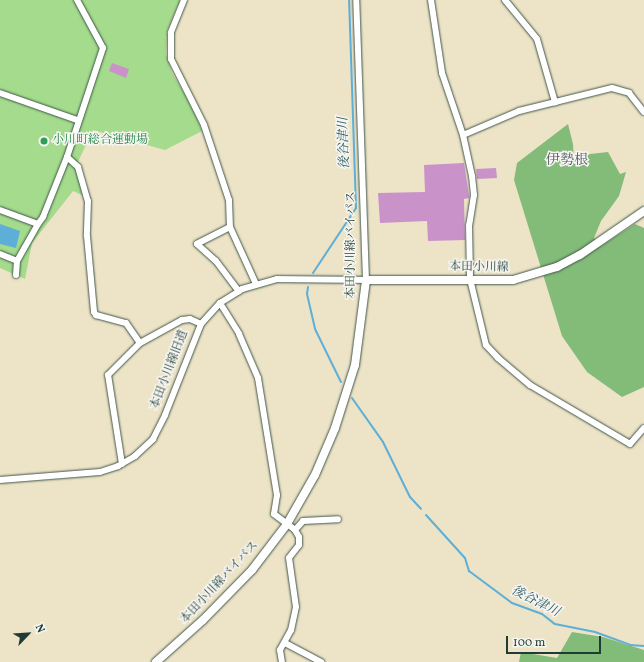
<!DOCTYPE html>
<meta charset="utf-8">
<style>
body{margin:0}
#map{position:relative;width:644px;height:662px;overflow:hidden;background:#ede3c6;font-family:Vollkorn,"Noto Serif JP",serif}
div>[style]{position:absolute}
.green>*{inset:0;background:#a4db8c}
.forest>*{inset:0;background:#83bb78}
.water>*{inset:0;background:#5dafd8}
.stream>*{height:2px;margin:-1px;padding:0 1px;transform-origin:1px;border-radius:1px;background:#5dafd8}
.building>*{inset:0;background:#c993c9}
.roads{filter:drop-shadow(0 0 1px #3e564a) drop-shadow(0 0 1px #3e564a)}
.minor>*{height:6px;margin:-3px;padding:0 3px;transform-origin:3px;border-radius:3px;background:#fff}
.major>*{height:8px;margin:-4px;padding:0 4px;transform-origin:4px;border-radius:4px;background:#fff}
.dots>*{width:11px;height:11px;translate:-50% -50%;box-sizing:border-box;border:2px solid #f6f6f2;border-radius:50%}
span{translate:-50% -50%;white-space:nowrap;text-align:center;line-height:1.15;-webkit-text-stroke:3px #f6f6f2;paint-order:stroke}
.leisure-label{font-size:12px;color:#27864d}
.left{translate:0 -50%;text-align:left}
.street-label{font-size:12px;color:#1f3d34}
.water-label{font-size:13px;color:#325f65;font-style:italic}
.quarter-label{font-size:14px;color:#5a5b68}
.north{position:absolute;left:8px;top:614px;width:40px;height:40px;-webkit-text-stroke:3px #f6f6f2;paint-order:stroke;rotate:65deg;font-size:11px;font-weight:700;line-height:16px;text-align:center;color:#1f3d34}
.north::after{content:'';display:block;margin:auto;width:14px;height:18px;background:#1f3d34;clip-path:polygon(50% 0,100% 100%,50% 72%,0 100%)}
.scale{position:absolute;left:506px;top:636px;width:95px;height:18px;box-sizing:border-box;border:2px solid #1f3d34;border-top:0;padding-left:5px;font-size:12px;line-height:14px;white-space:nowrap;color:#1f3d34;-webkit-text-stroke:3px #f6f6f2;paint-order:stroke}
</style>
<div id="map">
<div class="green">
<i style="clip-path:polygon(0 0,180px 0,167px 31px,166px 54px,172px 73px,194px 109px,202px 131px,165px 150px,93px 130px,75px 168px,84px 196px,73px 191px,32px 243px,25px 279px,0 268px)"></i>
</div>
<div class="forest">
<i style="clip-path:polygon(568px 124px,573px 144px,574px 162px,590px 154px,608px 152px,620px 174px,626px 172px,619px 196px,601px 221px,594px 238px,601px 246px,635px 224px,644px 228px,644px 387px,622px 397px,587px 372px,562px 336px,514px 180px,517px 163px)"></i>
<i style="clip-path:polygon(572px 632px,603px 637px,644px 650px,644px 662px,519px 662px,521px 652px,557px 658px)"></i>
</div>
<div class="water">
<i style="clip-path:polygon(0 224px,20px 231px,16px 248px,0 244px)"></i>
</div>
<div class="stream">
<i style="left:313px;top:273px;width:78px;rotate:-56.5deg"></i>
<i style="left:356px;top:208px;width:208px;rotate:-91.9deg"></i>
<i style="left:308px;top:287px;width:7px;rotate:98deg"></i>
<i style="left:307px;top:294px;width:36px;rotate:77deg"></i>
<i style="left:315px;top:329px;width:59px;rotate:63.9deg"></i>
<i style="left:352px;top:398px;width:54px;rotate:54.8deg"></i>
<i style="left:383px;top:442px;width:61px;rotate:63.9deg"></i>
<i style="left:410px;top:497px;width:16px;rotate:47deg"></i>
<i style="left:426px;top:515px;width:58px;rotate:47.8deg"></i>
<i style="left:465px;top:558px;width:14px;rotate:73deg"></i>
<i style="left:469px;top:571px;width:54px;rotate:36.7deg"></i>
<i style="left:512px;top:603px;width:32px;rotate:20deg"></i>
<i style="left:542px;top:614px;width:16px;rotate:38deg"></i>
<i style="left:555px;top:624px;width:41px;rotate:11.3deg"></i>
<i style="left:595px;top:632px;width:37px;rotate:20deg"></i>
<i style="left:630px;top:645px;width:14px;rotate:4deg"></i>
</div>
<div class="building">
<i style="clip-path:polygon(112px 63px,129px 69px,126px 78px,109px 71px)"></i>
<i style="clip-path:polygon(464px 163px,469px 195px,469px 198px,464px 199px,465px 240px,428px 241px,427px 221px,380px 223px,378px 193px,425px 192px,424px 165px)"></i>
<i style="clip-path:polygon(496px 168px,497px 178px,477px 179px,476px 169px)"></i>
</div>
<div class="roads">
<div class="minor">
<i style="left:184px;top:0;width:35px;rotate:112deg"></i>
<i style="left:171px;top:33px;width:26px;rotate:90deg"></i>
<i style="left:171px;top:59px;width:74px;rotate:63.4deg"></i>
<i style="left:204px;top:125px;width:79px;rotate:71.6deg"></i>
<i style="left:229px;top:200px;width:27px;rotate:88deg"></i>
<i style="left:230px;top:227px;width:63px;rotate:65.5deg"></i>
<i style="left:431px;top:0;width:74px;rotate:81.4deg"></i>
<i style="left:442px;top:73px;width:65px;rotate:71.3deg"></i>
<i style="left:463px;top:135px;width:42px;rotate:77.6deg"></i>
<i style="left:472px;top:176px;width:19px;rotate:84deg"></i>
<i style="left:474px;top:195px;width:30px;rotate:99deg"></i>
<i style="left:469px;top:225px;width:54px;rotate:88.9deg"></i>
<i style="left:470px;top:279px;width:68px;rotate:76.4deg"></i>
<i style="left:486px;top:345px;width:18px;rotate:47deg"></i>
<i style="left:498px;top:358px;width:42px;rotate:40.2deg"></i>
<i style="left:530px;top:385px;width:116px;rotate:30.5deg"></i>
<i style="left:630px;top:444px;width:21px;rotate:-49deg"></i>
<i style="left:505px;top:0;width:50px;rotate:50.6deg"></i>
<i style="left:537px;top:39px;width:66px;rotate:74.1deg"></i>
<i style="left:0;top:93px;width:82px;rotate:19.3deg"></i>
<i style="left:463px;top:135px;width:61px;rotate:-23.2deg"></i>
<i style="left:519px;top:111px;width:96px;rotate:-13.9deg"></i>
<i style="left:612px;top:88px;width:18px;rotate:16deg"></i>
<i style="left:629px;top:93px;width:24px;rotate:52deg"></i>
<i style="left:67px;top:157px;width:15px;rotate:42deg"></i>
<i style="left:78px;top:167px;width:35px;rotate:74deg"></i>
<i style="left:88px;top:201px;width:35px;rotate:92deg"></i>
<i style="left:87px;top:236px;width:76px;rotate:84.7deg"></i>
<i style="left:94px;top:312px;width:4px;rotate:56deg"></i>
<i style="left:96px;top:315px;width:31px;rotate:15deg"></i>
<i style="left:126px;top:323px;width:24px;rotate:55deg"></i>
<i style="left:0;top:210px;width:40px;rotate:20.2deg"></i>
<i style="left:38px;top:224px;width:9px;rotate:-54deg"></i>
<i style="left:43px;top:217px;width:65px;rotate:-68.2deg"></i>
<i style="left:67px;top:157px;width:115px;rotate:-71.7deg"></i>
<i style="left:103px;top:48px;width:55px;rotate:-118.4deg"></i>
<i style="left:230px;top:227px;width:37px;rotate:153deg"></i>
<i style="left:197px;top:244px;width:25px;rotate:42deg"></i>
<i style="left:216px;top:261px;width:38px;rotate:53deg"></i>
<i style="left:0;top:254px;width:18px;rotate:22deg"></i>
<i style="left:16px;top:275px;width:14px;rotate:-86deg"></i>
<i style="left:17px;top:261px;width:43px;rotate:-60.4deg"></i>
<i style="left:220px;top:303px;width:36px;rotate:58deg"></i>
<i style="left:239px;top:334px;width:48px;rotate:66.6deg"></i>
<i style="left:258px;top:378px;width:119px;rotate:80.8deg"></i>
<i style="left:277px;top:495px;width:19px;rotate:99deg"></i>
<i style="left:274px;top:514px;width:26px;rotate:37deg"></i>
<i style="left:295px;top:530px;width:8px;rotate:60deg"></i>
<i style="left:299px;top:537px;width:8px;rotate:90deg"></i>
<i style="left:299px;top:545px;width:16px;rotate:128deg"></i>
<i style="left:289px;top:558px;width:49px;rotate:81.9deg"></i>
<i style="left:296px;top:607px;width:24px;rotate:102deg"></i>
<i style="left:291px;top:630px;width:23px;rotate:119deg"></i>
<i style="left:280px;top:650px;width:12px;rotate:81deg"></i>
<i style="left:122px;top:464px;width:90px;rotate:-98.9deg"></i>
<i style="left:108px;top:375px;width:45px;rotate:-45deg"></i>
<i style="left:140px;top:343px;width:48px;rotate:-28.7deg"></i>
<i style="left:182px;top:320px;width:8px;rotate:-7deg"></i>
<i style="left:190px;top:319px;width:12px;rotate:24deg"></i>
<i style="left:0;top:480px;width:100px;rotate:-4.6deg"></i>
<i style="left:100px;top:472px;width:19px;rotate:-18deg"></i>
<i style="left:118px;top:466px;width:20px;rotate:-30deg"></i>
<i style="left:135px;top:456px;width:25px;rotate:-43deg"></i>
<i style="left:153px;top:439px;width:27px;rotate:-63deg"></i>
<i style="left:165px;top:415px;width:98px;rotate:-68.4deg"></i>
<i style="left:201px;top:324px;width:28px;rotate:-48deg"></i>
<i style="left:220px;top:303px;width:26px;rotate:-32deg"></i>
<i style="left:242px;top:289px;width:36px;rotate:-16deg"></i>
<i style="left:277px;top:279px;width:89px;rotate:0.6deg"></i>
<i style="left:366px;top:280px;width:280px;rotate:-92deg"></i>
<i style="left:295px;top:530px;width:12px;rotate:-48deg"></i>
<i style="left:303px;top:521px;width:35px;rotate:-3deg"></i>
<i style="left:285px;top:643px;width:41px;rotate:27.8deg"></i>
</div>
<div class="major">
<i style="left:156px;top:662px;width:63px;rotate:-41.8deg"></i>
<i style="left:203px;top:620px;width:70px;rotate:-45.6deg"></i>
<i style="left:252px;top:570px;width:58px;rotate:-52.7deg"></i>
<i style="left:287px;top:524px;width:56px;rotate:-60.3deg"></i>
<i style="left:315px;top:475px;width:51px;rotate:-66.9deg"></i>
<i style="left:335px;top:428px;width:66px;rotate:-72.4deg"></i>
<i style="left:355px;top:365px;width:86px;rotate:-82.6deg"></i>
<i style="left:366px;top:280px;width:147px"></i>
<i style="left:513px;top:280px;width:46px;rotate:-16.5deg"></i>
<i style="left:557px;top:267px;width:26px;rotate:-28deg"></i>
<i style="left:580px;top:255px;width:78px;rotate:-34.5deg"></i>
</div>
</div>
<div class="dots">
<i style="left:44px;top:141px;background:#2e9e5b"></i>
</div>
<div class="leisure-label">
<span class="left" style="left:52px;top:141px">小川町総合運動場</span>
</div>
<div class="street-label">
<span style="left:352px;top:245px;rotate:-90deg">本田小川線バイパス</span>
<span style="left:479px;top:268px;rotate:1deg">本田小川線</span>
<span style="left:170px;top:370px;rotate:-69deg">本田小川線旧道</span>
<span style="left:220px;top:583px;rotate:-47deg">本田小川線バイパス</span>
</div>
<div class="water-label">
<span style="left:345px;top:143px;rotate:-92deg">後谷津川</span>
<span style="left:535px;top:602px;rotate:27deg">後谷津川</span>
</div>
<div class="quarter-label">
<span style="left:567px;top:161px">伊勢根</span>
</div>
<div class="north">N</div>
<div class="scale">100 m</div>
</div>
